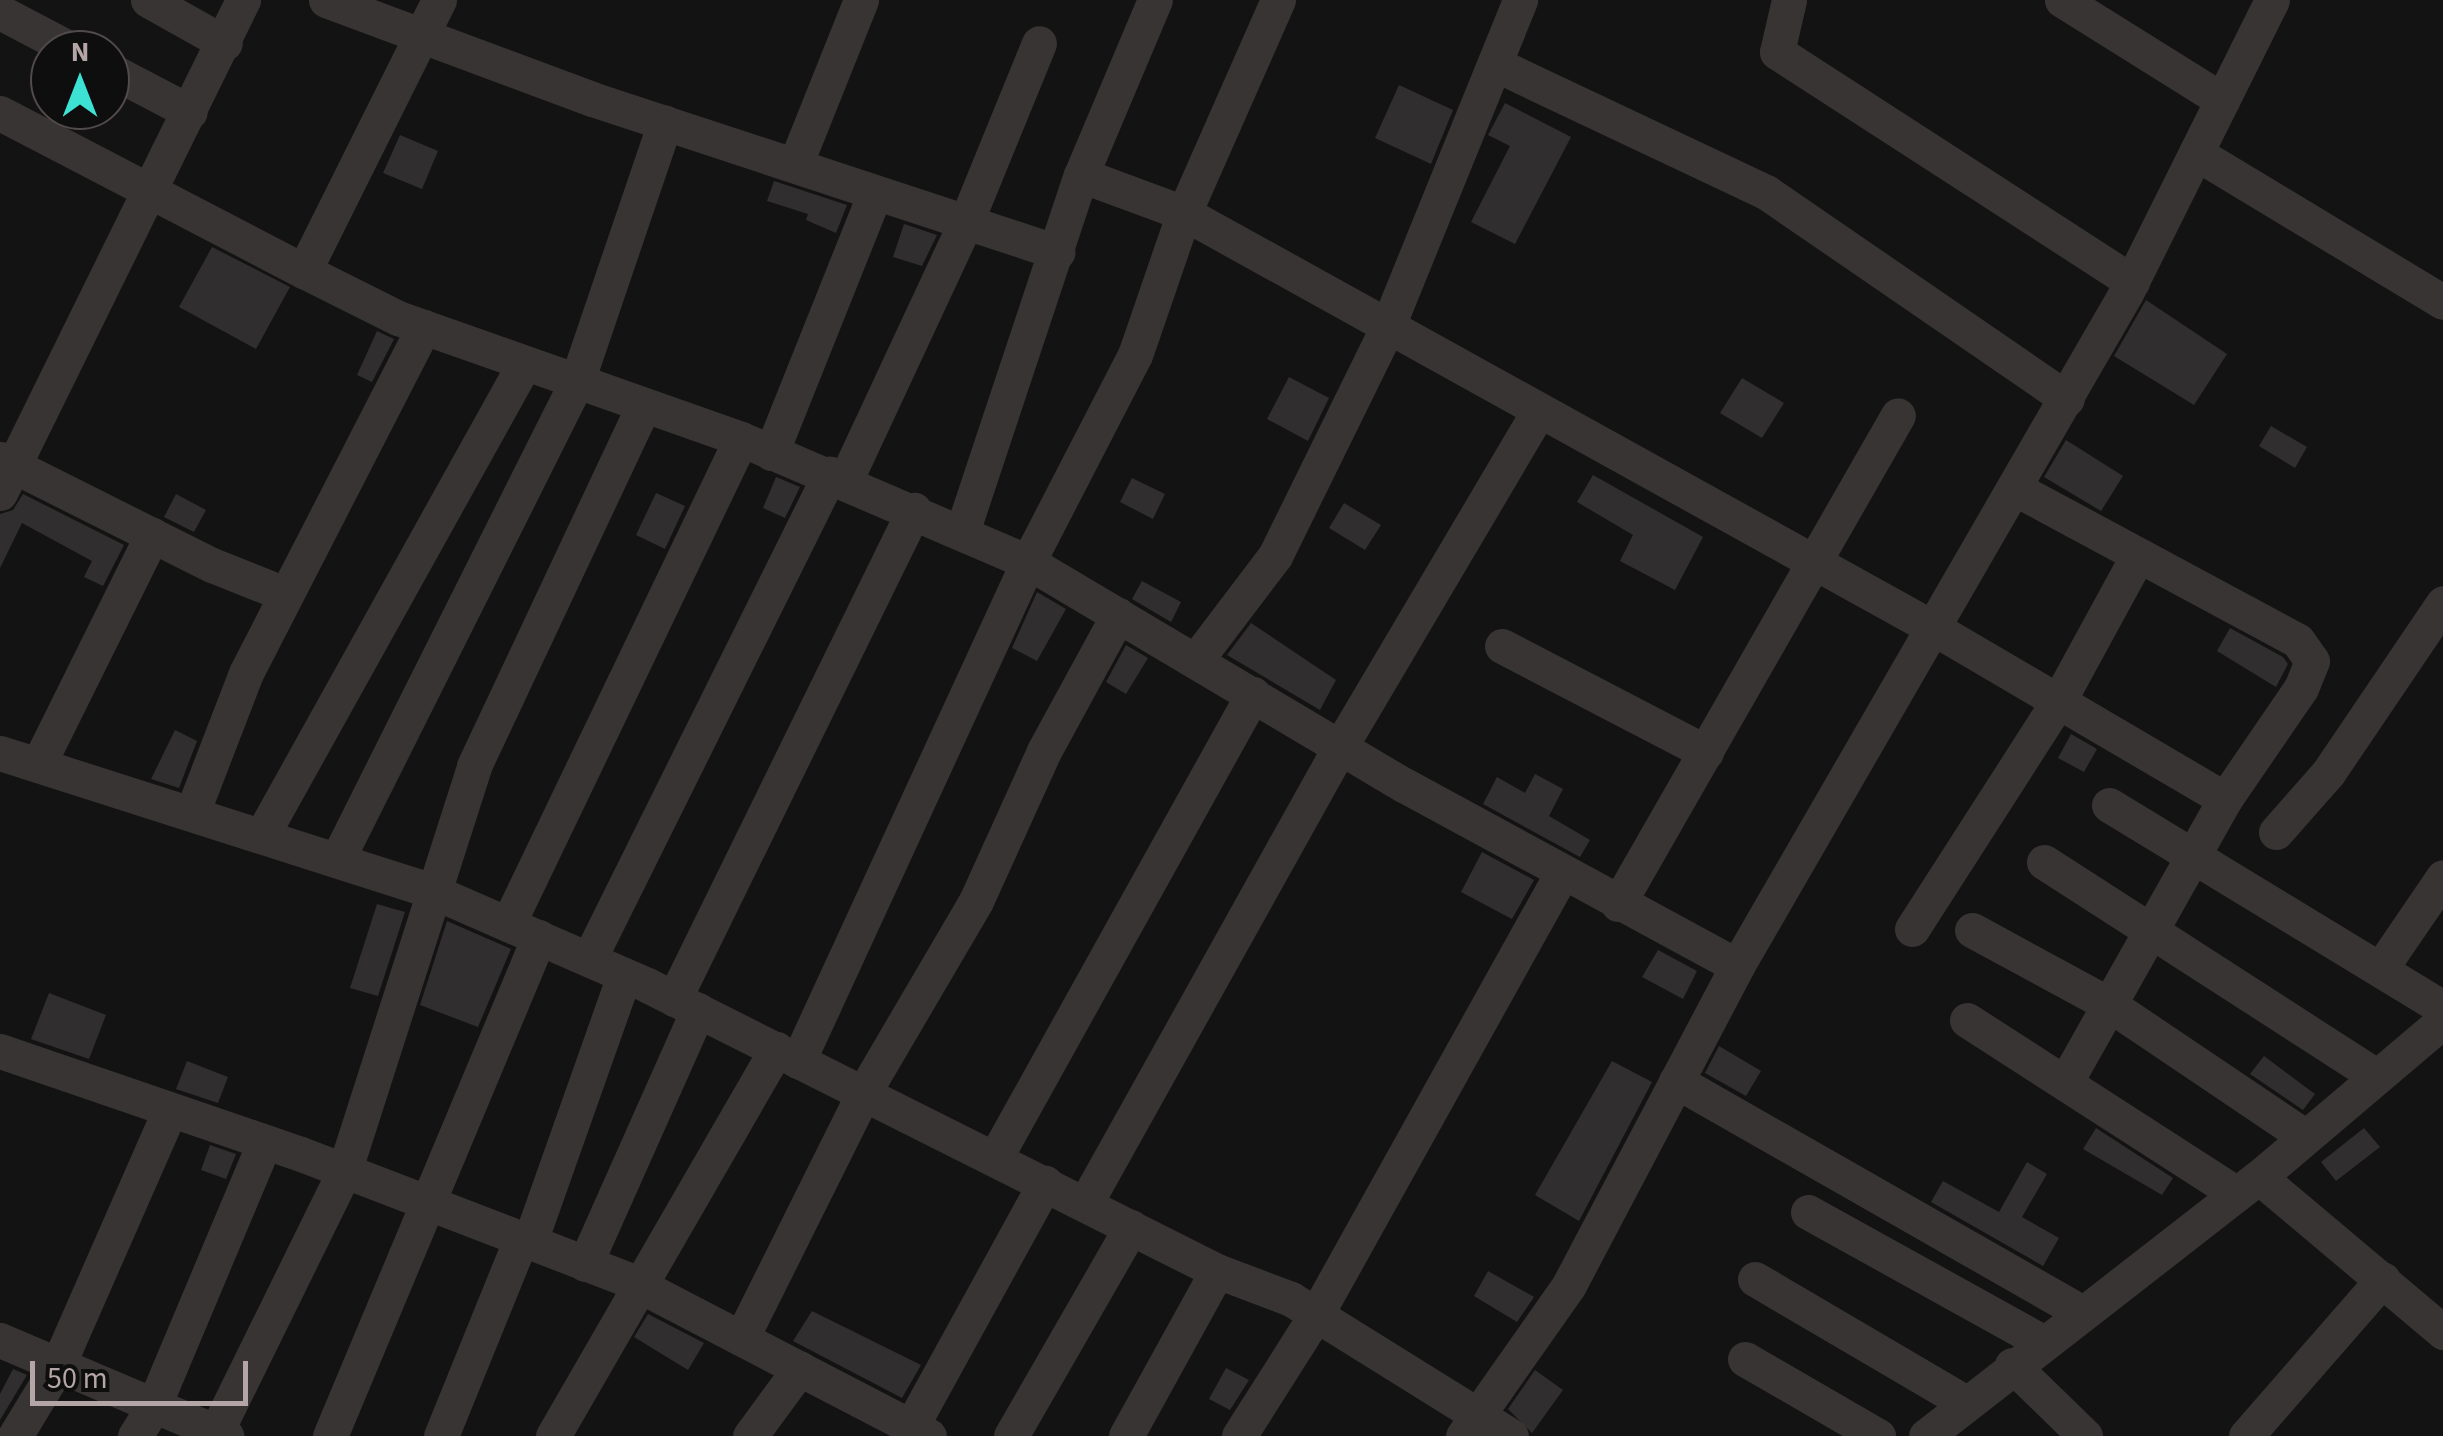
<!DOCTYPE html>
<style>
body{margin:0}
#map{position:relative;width:2443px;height:1436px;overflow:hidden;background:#141313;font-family:"Source Sans 3",sans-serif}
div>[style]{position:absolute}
.building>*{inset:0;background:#302e2e}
.minor>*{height:35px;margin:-17.5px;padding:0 17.5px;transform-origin:17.5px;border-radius:17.5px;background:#393434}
span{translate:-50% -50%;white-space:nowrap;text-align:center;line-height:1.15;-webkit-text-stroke:9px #0f0e0e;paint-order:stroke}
.north{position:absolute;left:30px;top:30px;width:100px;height:100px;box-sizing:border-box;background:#0f0e0e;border:2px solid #514a4b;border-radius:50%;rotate:0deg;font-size:28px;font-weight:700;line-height:40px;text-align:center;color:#b4a5a6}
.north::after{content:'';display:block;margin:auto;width:35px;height:45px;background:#3ce3d4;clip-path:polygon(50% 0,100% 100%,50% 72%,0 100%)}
.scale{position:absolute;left:30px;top:1361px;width:218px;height:45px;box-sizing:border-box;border:5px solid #b4a5a6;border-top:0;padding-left:12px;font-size:30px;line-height:35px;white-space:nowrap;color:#b4a5a6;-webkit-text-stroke:8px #0f0e0e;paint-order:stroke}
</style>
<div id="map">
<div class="building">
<i style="clip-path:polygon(1399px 85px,1453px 110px,1431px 164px,1375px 138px)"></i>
<i style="clip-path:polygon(1505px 103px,1571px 137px,1515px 244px,1471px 222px,1510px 146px,1488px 135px)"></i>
<i style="clip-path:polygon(400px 135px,438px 151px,422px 189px,383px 173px)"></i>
<i style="clip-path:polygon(774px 181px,847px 205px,836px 233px,806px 220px,808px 214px,767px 201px)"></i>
<i style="clip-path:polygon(904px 224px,937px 235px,922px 266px,893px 257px)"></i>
<i style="clip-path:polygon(212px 247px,290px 287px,256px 349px,179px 307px)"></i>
<i style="clip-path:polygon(2146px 300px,2227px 354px,2194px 405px,2114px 356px)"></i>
<i style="clip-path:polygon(377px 331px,394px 339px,372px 382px,357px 375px)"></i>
<i style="clip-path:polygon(1289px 377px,1329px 398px,1308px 441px,1267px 419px)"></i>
<i style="clip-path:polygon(1742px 378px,1784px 403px,1762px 438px,1720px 413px)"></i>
<i style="clip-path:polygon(2271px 426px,2307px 447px,2295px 468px,2259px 446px)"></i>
<i style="clip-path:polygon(2066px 440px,2123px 476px,2101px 511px,2044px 477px)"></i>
<i style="clip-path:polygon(1593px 475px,1703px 537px,1675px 590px,1620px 561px,1633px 535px,1577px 502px)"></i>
<i style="clip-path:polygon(776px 477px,800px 487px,785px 518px,763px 508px)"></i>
<i style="clip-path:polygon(1132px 478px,1165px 494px,1153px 519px,1120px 502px)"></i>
<i style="clip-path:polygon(656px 493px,685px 506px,665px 549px,636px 535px)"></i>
<i style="clip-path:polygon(23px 494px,124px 545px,103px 586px,84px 577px,92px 561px,22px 523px,0 568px,0 514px,13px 510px)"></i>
<i style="clip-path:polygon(176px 494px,206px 510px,194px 532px,164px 517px)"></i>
<i style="clip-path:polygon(1344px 503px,1381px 525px,1365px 550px,1329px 528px)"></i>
<i style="clip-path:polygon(1142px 581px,1181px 602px,1171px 622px,1132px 599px)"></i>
<i style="clip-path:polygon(1037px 592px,1066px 609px,1037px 661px,1012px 648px)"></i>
<i style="clip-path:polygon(1251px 623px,1336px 680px,1320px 710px,1227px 655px)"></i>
<i style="clip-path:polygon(2230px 628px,2283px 657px,2288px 664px,2276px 687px,2217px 651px)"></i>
<i style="clip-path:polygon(1126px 645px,1148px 658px,1126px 694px,1106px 682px)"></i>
<i style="clip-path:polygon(175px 730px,197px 741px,179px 788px,151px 779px)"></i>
<i style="clip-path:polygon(2071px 734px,2097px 749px,2084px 772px,2058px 758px)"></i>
<i style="clip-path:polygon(1535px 774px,1563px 789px,1549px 816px,1590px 840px,1580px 857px,1483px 804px,1497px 777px,1525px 793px)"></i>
<i style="clip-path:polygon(1482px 852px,1534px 880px,1512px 919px,1461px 892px)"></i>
<i style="clip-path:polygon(377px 904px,405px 912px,378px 996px,350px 988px)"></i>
<i style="clip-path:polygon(447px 921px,511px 949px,478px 1027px,420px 1005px)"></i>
<i style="clip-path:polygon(1658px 950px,1697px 971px,1683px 999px,1642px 977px)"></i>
<i style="clip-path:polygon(49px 993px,106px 1015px,89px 1059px,31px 1039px)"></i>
<i style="clip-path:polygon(1719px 1046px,1761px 1071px,1746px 1096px,1705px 1073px)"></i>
<i style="clip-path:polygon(2264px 1056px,2315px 1094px,2303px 1110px,2250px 1074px)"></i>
<i style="clip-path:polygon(187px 1061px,228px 1077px,218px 1103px,176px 1089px)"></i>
<i style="clip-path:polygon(1612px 1061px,1652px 1082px,1579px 1221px,1535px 1195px)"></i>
<i style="clip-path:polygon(2096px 1128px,2173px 1178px,2162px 1195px,2083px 1149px)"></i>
<i style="clip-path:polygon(2364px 1128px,2380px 1147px,2336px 1181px,2321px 1162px)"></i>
<i style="clip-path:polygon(210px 1145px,236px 1154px,226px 1179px,201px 1170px)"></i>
<i style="clip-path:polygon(2027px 1162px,2047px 1174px,2022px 1217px,2059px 1238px,2043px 1266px,1931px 1202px,1943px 1181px,1999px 1212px)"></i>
<i style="clip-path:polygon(1488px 1271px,1534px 1297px,1517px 1322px,1474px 1296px)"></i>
<i style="clip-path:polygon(812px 1311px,921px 1365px,902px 1398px,793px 1341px)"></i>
<i style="clip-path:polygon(648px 1314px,704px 1343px,688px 1370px,634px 1337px)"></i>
<i style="clip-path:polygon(1226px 1368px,1249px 1380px,1230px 1410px,1209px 1399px)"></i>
<i style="clip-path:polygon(13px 1369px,27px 1375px,0 1420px,0 1394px)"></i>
<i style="clip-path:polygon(1535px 1370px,1563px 1390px,1532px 1433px,1508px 1409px)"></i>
</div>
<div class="minor">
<i style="left:148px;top:0;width:88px;rotate:29.2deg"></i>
<i style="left:326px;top:0;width:284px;rotate:20.4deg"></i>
<i style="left:592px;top:99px;width:490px;rotate:18.2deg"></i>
<i style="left:439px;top:0;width:303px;rotate:116.5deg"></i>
<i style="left:304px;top:271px;width:105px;rotate:26.6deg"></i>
<i style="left:398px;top:318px;width:364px;rotate:19.4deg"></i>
<i style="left:741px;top:439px;width:312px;rotate:23.2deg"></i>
<i style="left:1028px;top:562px;width:437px;rotate:30.7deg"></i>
<i style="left:1404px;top:785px;width:379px;rotate:28.5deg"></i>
<i style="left:1789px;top:0;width:53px;rotate:103deg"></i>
<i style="left:1777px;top:52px;width:423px;rotate:32.9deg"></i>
<i style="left:2062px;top:0;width:189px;rotate:32deg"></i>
<i style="left:0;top:12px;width:81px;rotate:27.8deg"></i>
<i style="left:1497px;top:65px;width:297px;rotate:25.3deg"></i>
<i style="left:1766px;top:192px;width:365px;rotate:34.5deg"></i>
<i style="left:110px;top:70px;width:90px;rotate:27.7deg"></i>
<i style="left:0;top:113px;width:343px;rotate:27.5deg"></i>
<i style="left:2196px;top:153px;width:288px;rotate:31.1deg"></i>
<i style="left:795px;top:165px;width:178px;rotate:-68.2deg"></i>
<i style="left:1081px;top:175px;width:110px;rotate:20.3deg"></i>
<i style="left:1184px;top:213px;width:859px;rotate:28.98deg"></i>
<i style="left:1935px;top:629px;width:336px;rotate:30.4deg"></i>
<i style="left:771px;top:453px;width:280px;rotate:-68.2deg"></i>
<i style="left:0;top:459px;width:237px;rotate:26.6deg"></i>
<i style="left:212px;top:565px;width:79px;rotate:21.7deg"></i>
<i style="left:845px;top:481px;width:286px;rotate:-65deg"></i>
<i style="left:966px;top:222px;width:193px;rotate:-67.8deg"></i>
<i style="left:2016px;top:489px;width:320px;rotate:28.3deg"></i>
<i style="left:2298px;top:641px;width:24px;rotate:55deg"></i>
<i style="left:2312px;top:661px;width:29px;rotate:112deg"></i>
<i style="left:2301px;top:688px;width:135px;rotate:124.4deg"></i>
<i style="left:2225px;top:799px;width:324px;rotate:119.4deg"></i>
<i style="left:0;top:493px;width:550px;rotate:-63.76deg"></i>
<i style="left:962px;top:532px;width:376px;rotate:-71.6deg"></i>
<i style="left:1081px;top:175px;width:190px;rotate:-67.1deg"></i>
<i style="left:1502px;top:646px;width:230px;rotate:27.5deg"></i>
<i style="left:1196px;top:660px;width:131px;rotate:-52.8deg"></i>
<i style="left:1275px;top:556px;width:254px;rotate:-63.8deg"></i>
<i style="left:1387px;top:328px;width:354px;rotate:-67.9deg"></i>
<i style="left:0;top:753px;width:454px;rotate:17.7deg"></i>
<i style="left:432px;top:891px;width:235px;rotate:23.6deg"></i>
<i style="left:647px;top:985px;width:638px;rotate:26.65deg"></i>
<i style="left:1217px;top:1271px;width:79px;rotate:20.7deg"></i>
<i style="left:1291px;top:1299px;width:259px;rotate:31.9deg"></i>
<i style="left:38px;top:765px;width:257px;rotate:-63.6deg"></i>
<i style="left:2109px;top:805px;width:391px;rotate:31.3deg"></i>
<i style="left:192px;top:813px;width:150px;rotate:-68.9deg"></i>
<i style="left:246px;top:673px;width:389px;rotate:-62.8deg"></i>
<i style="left:2276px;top:832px;width:79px;rotate:-48.6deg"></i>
<i style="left:2328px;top:773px;width:205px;rotate:-55.9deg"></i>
<i style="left:262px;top:835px;width:539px;rotate:-60.91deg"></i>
<i style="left:337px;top:860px;width:536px;rotate:-63.39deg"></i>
<i style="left:577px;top:381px;width:273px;rotate:-71.2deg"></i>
<i style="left:2044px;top:862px;width:395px;rotate:32.8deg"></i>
<i style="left:1618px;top:904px;width:563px;rotate:-60.2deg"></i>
<i style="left:508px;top:924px;width:538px;rotate:-64.34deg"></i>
<i style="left:1912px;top:929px;width:270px;rotate:-57.3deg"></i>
<i style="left:2058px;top:702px;width:167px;rotate:-61.4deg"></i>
<i style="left:1972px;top:930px;width:157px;rotate:28.5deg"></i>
<i style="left:2110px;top:1005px;width:234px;rotate:34deg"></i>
<i style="left:589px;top:959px;width:542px;rotate:-63.58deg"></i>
<i style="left:2381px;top:968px;width:110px;rotate:-55.7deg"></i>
<i style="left:674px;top:999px;width:545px;rotate:-63.86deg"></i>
<i style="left:1967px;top:1020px;width:321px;rotate:32.8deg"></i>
<i style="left:0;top:1051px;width:318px;rotate:18.9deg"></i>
<i style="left:301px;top:1154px;width:354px;rotate:21deg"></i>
<i style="left:631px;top:1281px;width:336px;rotate:27.5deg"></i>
<i style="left:798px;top:1061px;width:549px;rotate:-65.25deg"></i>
<i style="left:1028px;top:562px;width:233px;rotate:-62.7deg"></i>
<i style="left:1135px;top:355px;width:150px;rotate:-71deg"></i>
<i style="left:1184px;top:213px;width:233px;rotate:-66.2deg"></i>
<i style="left:1676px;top:1081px;width:466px;rotate:29.7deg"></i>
<i style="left:995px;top:1158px;width:531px;rotate:-60.92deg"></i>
<i style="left:2259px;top:1177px;width:241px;rotate:40.1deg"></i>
<i style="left:1085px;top:1204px;width:523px;rotate:-60.84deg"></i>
<i style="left:1340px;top:747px;width:391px;rotate:-59.4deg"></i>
<i style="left:1808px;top:1212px;width:270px;rotate:29deg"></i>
<i style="left:529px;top:1244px;width:285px;rotate:-70.5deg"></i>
<i style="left:585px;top:1264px;width:278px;rotate:-66deg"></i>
<i style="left:1755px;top:1279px;width:245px;rotate:30.4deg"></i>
<i style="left:742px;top:1337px;width:274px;rotate:-63.5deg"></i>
<i style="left:864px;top:1092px;width:221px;rotate:-59.6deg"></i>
<i style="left:976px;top:901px;width:165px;rotate:-65.6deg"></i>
<i style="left:1044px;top:751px;width:155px;rotate:-61.4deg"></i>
<i style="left:0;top:1340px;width:246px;rotate:23deg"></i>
<i style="left:1745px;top:1359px;width:154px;rotate:30.1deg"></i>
<i style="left:2012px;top:1365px;width:102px;rotate:44.2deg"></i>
<i style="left:216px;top:1432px;width:290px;rotate:-63.8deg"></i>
<i style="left:344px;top:1172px;width:426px;rotate:-72.2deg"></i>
<i style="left:474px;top:766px;width:399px;rotate:-64.8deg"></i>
<i style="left:15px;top:1436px;width:83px;rotate:-58.8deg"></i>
<i style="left:58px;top:1365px;width:274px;rotate:-66.3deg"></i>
<i style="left:135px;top:1436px;width:36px;rotate:-58deg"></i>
<i style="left:154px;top:1405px;width:284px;rotate:-67.2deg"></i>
<i style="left:330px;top:1436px;width:541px;rotate:-67.27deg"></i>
<i style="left:441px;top:1436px;width:210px;rotate:-67.9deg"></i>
<i style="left:553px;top:1436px;width:447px;rotate:-60deg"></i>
<i style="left:750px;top:1436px;width:84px;rotate:-53.7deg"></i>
<i style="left:906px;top:1436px;width:289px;rotate:-61.2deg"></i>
<i style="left:1011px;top:1436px;width:241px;rotate:-60.1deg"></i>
<i style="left:1126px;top:1436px;width:188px;rotate:-61.1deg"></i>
<i style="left:1239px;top:1436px;width:146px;rotate:-57.6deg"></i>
<i style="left:1317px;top:1313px;width:504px;rotate:-60.89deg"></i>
<i style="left:1463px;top:1436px;width:184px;rotate:-54.9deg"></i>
<i style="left:1569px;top:1285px;width:361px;rotate:-62.2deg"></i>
<i style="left:1737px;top:966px;width:777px;rotate:-59.97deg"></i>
<i style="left:2126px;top:293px;width:327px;rotate:-63.5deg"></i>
<i style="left:1926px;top:1436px;width:422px;rotate:-37.9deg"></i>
<i style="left:2259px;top:1177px;width:241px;rotate:-40.3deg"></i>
<i style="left:2246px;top:1436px;width:208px;rotate:-48.9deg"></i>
</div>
<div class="north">N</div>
<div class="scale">50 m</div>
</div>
